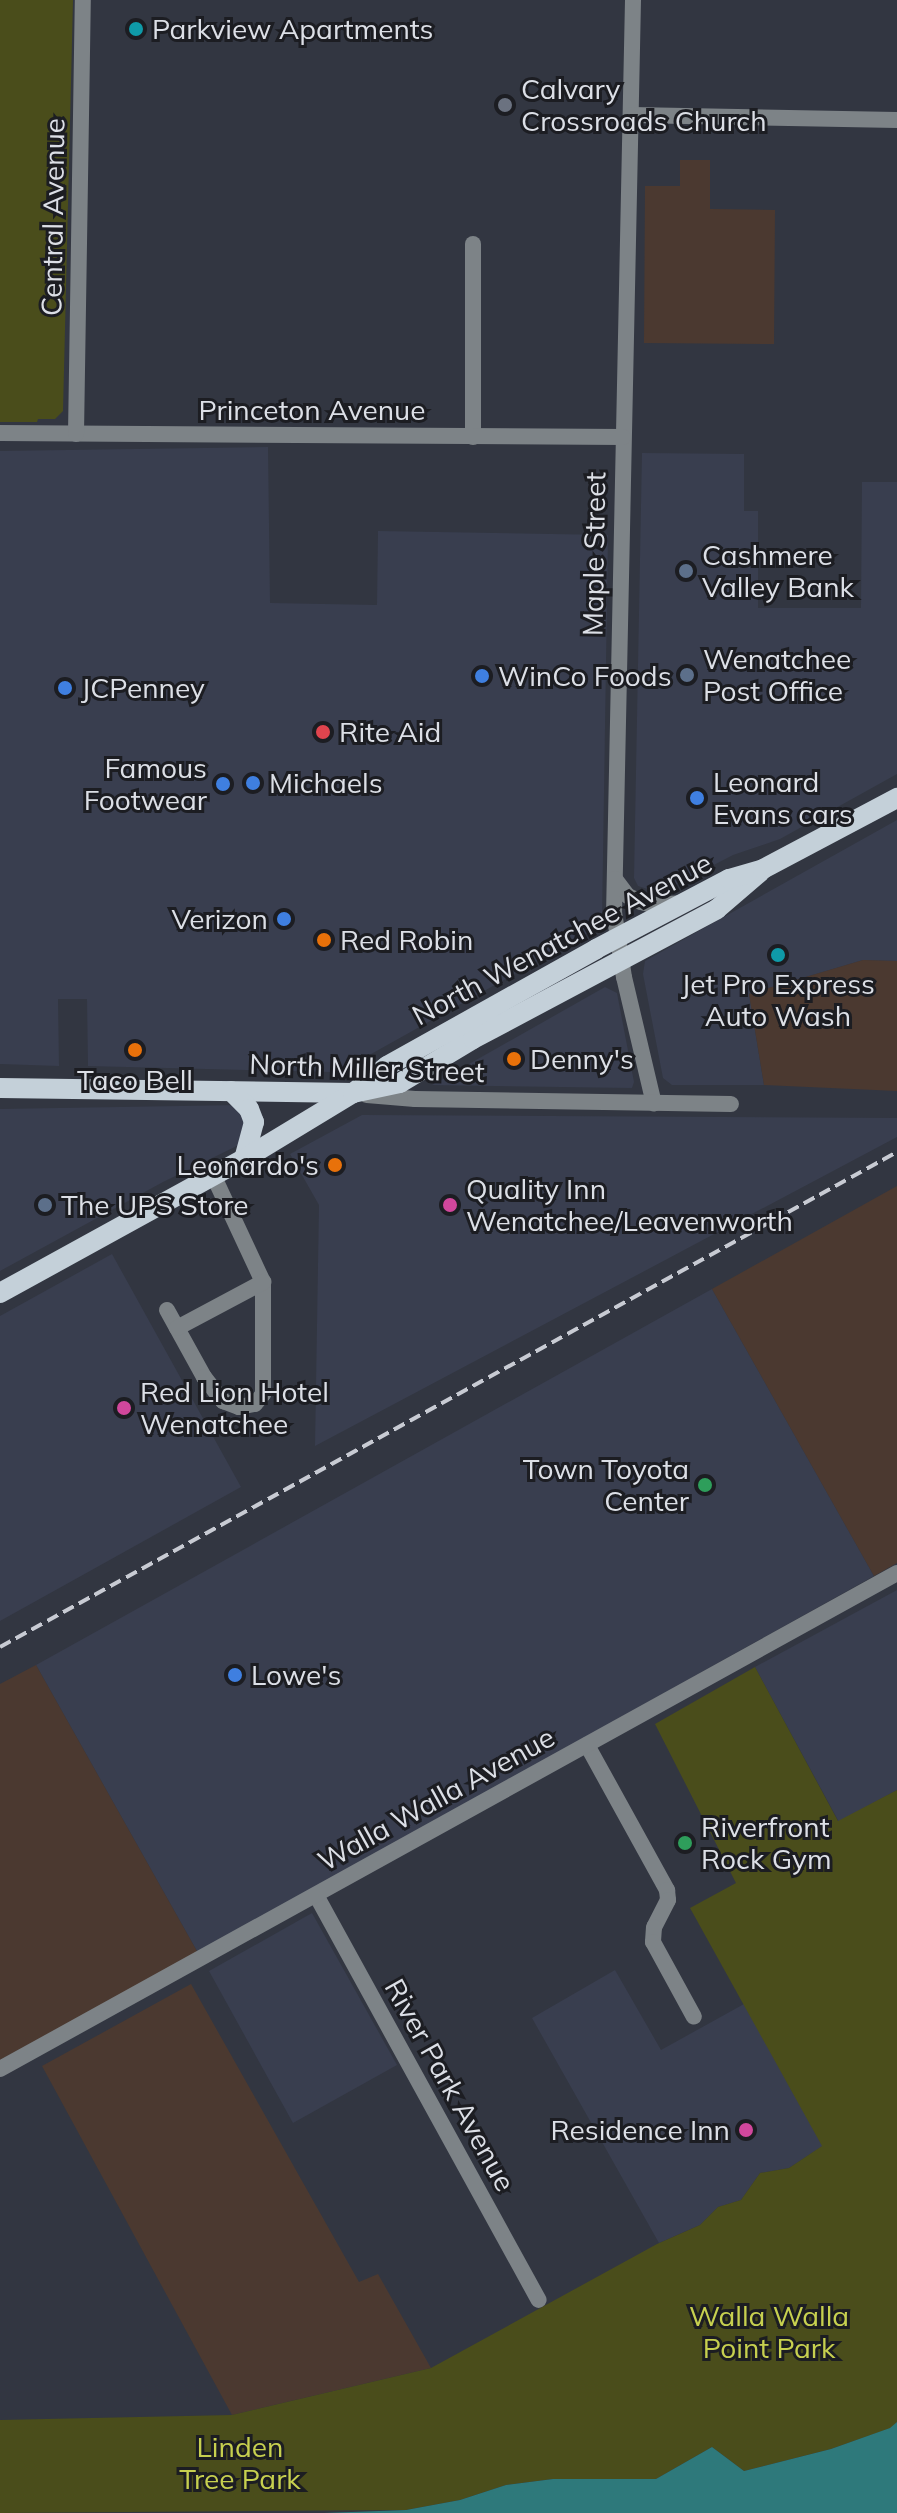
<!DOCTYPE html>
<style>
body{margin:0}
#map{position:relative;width:897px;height:2513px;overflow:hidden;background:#323641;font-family:Mulish,sans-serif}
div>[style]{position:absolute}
.built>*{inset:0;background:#393e4f}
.industrial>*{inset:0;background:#4b3930}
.green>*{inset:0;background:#4a4d1b}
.water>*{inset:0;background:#2e797b}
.minor>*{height:16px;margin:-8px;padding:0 8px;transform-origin:8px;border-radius:8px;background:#7d8387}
.major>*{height:20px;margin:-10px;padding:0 10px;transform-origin:10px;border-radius:10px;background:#c4d0d9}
.rail>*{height:4px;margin-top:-2px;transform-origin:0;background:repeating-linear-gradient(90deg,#c8cbd3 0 12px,transparent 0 18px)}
.dots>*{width:22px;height:22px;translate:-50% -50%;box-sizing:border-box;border:4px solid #1c1d22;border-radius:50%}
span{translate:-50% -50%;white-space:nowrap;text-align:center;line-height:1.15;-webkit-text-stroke:6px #1c1d22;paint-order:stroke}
.poi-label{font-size:28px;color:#dcdfe6}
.left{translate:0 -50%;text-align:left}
.right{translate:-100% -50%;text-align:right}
.street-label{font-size:28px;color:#dcdfe6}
.park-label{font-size:28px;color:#c7d04f}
</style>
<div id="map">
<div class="built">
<i style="clip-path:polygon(268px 447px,270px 603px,377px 605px,378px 531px,608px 535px,602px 920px,586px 934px,364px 1058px,330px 1072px,88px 1066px,87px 999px,58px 999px,59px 1066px,0 1064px,0 451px)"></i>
<i style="clip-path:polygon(642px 453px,744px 454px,744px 511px,758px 511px,758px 608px,861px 608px,862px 482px,897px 482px,897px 774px,780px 839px,733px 855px,660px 893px,638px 886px,634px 878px)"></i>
<i style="clip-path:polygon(897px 820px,897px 961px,863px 960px,749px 994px,764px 1085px,672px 1085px,663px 1078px,643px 974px,645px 961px)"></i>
<i style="clip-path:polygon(605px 987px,617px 993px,634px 1082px,632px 1088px,432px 1085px)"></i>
<i style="clip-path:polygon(241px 1105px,249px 1122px,245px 1142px,163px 1182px,0 1271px,0 1109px)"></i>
<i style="clip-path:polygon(362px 1115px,897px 1118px,897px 1137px,315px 1446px,319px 1205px,290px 1154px)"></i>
<i style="clip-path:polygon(112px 1254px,241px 1487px,0 1621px,0 1316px)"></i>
<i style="clip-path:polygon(712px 1289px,874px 1576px,198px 1953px,36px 1665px)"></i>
<i style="clip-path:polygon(897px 1590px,897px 1790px,839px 1822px,755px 1667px)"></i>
<i style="clip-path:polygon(312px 1913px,397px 2065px,293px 2123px,209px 1971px)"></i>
<i style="clip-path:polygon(615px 1970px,661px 2050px,744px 2004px,823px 2146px,789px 2168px,760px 2173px,741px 2200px,718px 2207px,700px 2225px,659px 2243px,532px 2018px)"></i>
</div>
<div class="industrial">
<i style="clip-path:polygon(680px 160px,710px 160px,710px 209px,775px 210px,774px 344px,644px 343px,645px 186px,680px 186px)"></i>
<i style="clip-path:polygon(863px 960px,897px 961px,897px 1091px,764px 1085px,749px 994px)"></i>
<i style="clip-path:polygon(897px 1186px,897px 1563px,874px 1576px,712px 1289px)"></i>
<i style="clip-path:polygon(36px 1665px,198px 1953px,0 2060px,0 1684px)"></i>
<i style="clip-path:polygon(191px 1984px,359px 2282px,378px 2274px,431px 2368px,232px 2415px,42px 2066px)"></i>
</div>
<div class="green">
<i style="clip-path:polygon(0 0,73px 0,63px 411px,55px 419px,38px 419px,37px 422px,0 422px)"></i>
<i style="clip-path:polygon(755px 1667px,838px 1821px,897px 1790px,897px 2422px,891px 2428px,831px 2449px,744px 2471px,712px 2447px,656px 2479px,553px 2479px,506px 2485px,460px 2500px,406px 2510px,0 2513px,0 2420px,232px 2415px,431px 2368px,657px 2244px,700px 2225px,718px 2207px,741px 2200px,760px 2173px,789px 2168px,822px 2146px,690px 1908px,736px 1883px,655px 1724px)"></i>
</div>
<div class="water">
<i style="clip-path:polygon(897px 2422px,897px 2513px,324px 2513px,406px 2510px,460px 2500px,506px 2485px,553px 2479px,656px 2479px,712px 2447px,744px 2471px,831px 2449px,890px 2428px)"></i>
</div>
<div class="minor">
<i style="left:633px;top:0;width:912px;rotate:91.19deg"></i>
<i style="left:614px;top:912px;width:66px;rotate:81.3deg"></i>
<i style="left:624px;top:977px;width:130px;rotate:76.7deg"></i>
<i style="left:632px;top:115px;width:265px;rotate:1.1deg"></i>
<i style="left:473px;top:244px;width:193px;rotate:90deg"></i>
<i style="left:0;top:433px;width:623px;rotate:0.37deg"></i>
<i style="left:76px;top:434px;width:434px;rotate:-89.1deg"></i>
<i style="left:615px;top:879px;width:21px;rotate:53deg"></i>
<i style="left:628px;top:896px;width:14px;rotate:25deg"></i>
<i style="left:641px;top:902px;width:12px;rotate:14deg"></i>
<i style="left:653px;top:905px;width:27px;rotate:-4deg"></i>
<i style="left:367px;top:1095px;width:48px;rotate:4.8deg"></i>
<i style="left:415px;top:1099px;width:316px;rotate:0.9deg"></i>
<i style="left:167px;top:1310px;width:77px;rotate:61.1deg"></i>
<i style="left:204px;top:1377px;width:31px;rotate:52deg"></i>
<i style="left:223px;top:1401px;width:17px;rotate:21deg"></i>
<i style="left:239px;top:1407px;width:16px;rotate:-11deg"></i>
<i style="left:255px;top:1404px;width:13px;rotate:-51deg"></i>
<i style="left:263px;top:1394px;width:112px;rotate:-90deg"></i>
<i style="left:263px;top:1282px;width:118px;rotate:-115deg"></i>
<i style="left:177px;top:1328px;width:98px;rotate:-28.1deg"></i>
<i style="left:587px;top:1745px;width:166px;rotate:61.1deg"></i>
<i style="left:667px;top:1890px;width:10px;rotate:84deg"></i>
<i style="left:668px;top:1900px;width:30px;rotate:117deg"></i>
<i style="left:654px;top:1927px;width:15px;rotate:94deg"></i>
<i style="left:653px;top:1942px;width:85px;rotate:61.3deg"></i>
<i style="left:316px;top:1895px;width:462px;rotate:61.2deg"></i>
<i style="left:0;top:2069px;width:1025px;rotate:-28.94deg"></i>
</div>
<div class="major">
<i style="left:0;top:1088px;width:353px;rotate:0.8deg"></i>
<i style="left:353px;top:1093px;width:48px;rotate:-12deg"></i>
<i style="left:400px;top:1083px;width:85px;rotate:-31.1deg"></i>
<i style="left:473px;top:1039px;width:276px;rotate:-28deg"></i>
<i style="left:717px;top:909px;width:57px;rotate:-40.7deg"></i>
<i style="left:231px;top:1091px;width:25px;rotate:45deg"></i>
<i style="left:249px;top:1109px;width:14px;rotate:69deg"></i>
<i style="left:254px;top:1122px;width:38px;rotate:105deg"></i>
<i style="left:0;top:1293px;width:278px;rotate:-28.8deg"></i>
<i style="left:244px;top:1159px;width:127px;rotate:-31.2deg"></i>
<i style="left:353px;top:1093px;width:43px;rotate:-38.5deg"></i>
<i style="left:387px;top:1066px;width:240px;rotate:-29.2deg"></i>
<i style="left:596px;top:949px;width:150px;rotate:-27.8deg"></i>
<i style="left:729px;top:879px;width:35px;rotate:-16deg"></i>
<i style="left:763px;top:869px;width:152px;rotate:-27.9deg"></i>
</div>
<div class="rail">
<i style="left:0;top:1647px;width:1025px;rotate:-28.89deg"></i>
</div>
<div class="dots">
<i style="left:136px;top:29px;background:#0f9aa8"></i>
<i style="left:505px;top:105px;background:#6b7280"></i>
<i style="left:686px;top:571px;background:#5c6f8a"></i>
<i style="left:687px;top:675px;background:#5c6f8a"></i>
<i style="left:482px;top:676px;background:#3f7fe0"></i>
<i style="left:65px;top:688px;background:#3f7fe0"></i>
<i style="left:323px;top:732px;background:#e0444e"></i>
<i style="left:253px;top:783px;background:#3f7fe0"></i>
<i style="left:223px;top:784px;background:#3f7fe0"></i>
<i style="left:697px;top:798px;background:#3f7fe0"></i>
<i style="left:284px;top:919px;background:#3f7fe0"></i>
<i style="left:324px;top:940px;background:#e8710a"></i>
<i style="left:778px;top:955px;background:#0f9aa8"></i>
<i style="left:135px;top:1050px;background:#e8710a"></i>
<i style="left:514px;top:1059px;background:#e8710a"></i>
<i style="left:335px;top:1165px;background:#e8710a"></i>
<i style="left:45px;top:1205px;background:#5c6f8a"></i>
<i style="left:450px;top:1205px;background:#d1479c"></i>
<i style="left:124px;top:1408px;background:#d1479c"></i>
<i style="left:705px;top:1485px;background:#2e9e5b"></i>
<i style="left:235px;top:1675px;background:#3f7fe0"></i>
<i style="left:685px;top:1843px;background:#2e9e5b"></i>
<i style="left:746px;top:2130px;background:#d1479c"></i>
</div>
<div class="poi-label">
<span class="left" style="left:152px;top:29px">Parkview Apartments</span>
<span class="left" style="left:521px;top:105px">Calvary<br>Crossroads Church</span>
<span class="left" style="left:702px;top:571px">Cashmere<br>Valley Bank</span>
<span class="left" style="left:703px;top:675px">Wenatchee<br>Post Office</span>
<span class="left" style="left:498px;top:676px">WinCo Foods</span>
<span class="left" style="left:81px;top:688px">JCPenney</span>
<span class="left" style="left:339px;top:732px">Rite Aid</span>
<span class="right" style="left:207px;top:784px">Famous<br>Footwear</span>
<span class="left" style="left:713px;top:798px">Leonard<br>Evans cars</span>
<span class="left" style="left:269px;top:783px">Michaels</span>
<span class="right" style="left:268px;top:919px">Verizon</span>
<span class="left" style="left:340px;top:940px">Red Robin</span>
<span style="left:778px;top:1000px">Jet Pro Express<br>Auto Wash</span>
<span class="left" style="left:530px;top:1059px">Denny's</span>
<span style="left:135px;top:1080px">Taco Bell</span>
<span class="right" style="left:319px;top:1165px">Leonardo's</span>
<span class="left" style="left:466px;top:1205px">Quality Inn<br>Wenatchee/Leavenworth</span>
<span class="left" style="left:61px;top:1205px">The UPS Store</span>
<span class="left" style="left:140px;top:1408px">Red Lion Hotel<br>Wenatchee</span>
<span class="right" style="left:689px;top:1485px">Town Toyota<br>Center</span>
<span class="left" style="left:251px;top:1675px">Lowe's</span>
<span class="left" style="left:701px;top:1843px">Riverfront<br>Rock Gym</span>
<span class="right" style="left:730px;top:2130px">Residence Inn</span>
</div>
<div class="street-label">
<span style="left:53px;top:217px;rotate:-89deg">Central Avenue</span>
<span style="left:312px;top:410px">Princeton Avenue</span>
<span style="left:594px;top:554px;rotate:-89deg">Maple Street</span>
<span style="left:562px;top:939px;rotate:-28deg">North Wenatchee Avenue</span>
<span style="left:367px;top:1068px;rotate:2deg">North Miller Street</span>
<span style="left:436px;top:1799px;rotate:-29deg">Walla Walla Avenue</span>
<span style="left:450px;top:2085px;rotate:61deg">River Park Avenue</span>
</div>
<div class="park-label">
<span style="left:769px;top:2332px">Walla Walla<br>Point Park</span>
<span style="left:240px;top:2463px">Linden<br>Tree Park</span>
</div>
</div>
